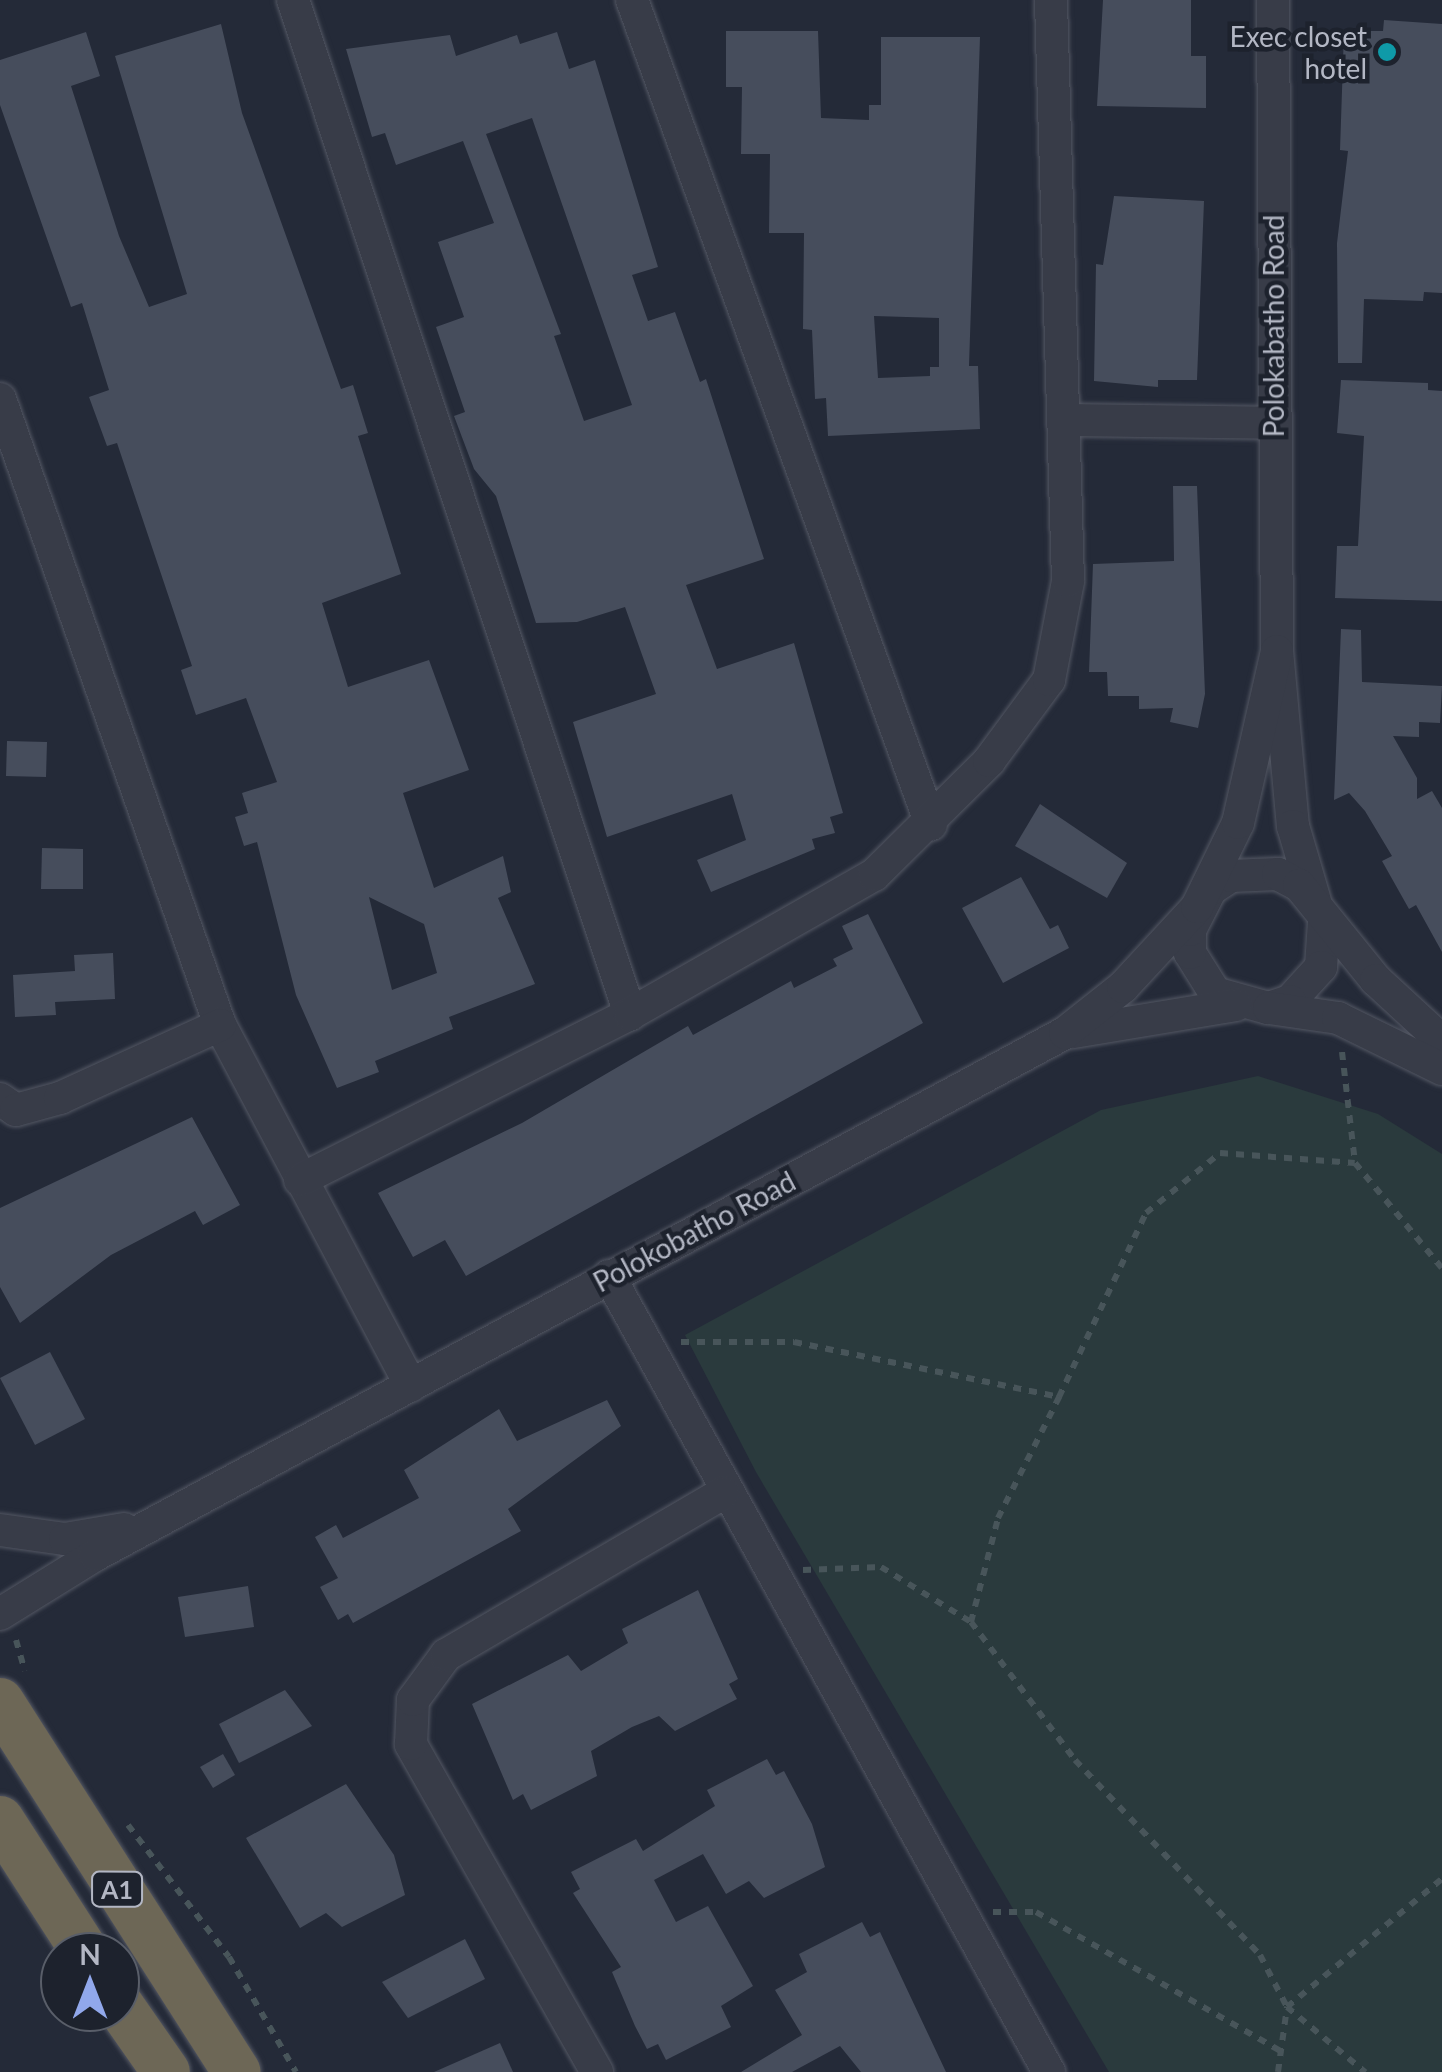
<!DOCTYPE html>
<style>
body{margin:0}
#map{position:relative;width:1442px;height:2072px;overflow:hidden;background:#242a38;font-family:Lato,sans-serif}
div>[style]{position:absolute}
.green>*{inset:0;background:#2a3a3d}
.building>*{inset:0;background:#464d5c}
.path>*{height:6px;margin-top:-3px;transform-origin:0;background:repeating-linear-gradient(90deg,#48555a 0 8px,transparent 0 16px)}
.roads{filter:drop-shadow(0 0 2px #535763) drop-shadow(0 0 2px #535763)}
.minor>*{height:32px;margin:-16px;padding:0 16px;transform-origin:16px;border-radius:16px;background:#383c48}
.highway>*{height:48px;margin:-24px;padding:0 24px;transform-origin:24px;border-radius:24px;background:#6d6756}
.dots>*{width:28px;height:28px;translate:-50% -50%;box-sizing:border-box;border:5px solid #1d222d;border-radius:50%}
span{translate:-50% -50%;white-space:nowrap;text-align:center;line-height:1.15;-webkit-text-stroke:9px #1d222d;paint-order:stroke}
.shield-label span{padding:2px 8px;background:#1d222d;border:2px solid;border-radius:8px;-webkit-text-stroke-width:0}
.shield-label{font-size:25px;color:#b3b7c4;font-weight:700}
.poi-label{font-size:28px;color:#b3b7c4}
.right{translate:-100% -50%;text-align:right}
.street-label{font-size:28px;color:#b3b7c4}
.north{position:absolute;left:40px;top:1932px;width:100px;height:100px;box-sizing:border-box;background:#1d222d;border:2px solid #595e69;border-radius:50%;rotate:0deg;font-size:28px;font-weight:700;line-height:40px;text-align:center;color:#b3b7c4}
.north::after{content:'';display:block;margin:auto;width:35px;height:45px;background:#91a8eb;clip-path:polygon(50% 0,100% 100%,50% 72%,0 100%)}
</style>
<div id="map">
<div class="green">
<i style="clip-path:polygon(1258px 1076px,1378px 1114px,1442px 1154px,1442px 2072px,1109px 2072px,756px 1472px,685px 1335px,1101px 1110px)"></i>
</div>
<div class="building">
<i style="clip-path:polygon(1103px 0,1191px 0,1191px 56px,1206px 56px,1206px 108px,1097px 106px)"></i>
<i style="clip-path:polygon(1384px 20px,1442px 24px,1442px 293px,1424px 292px,1423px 301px,1364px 299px,1362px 363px,1338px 363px,1337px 243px,1348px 151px,1340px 150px,1344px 31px,1383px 31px)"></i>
<i style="clip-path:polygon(evenodd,221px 24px,242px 113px,341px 389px,353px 385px,368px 433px,358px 436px,401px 574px,322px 603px,348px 687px,429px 660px,469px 770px,403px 793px,434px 888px,503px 856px,511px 892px,498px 898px,535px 984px,449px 1017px,453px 1029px,375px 1061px,379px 1072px,337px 1088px,296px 995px,257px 842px,244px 846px,235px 817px,248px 813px,242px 793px,277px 782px,246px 698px,196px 715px,181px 670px,192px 666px,117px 443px,107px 446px,89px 397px,109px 390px,82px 303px,71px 307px,0 105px,0 60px,86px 32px,100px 76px,71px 86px,119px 236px,149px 307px,187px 294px,115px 56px,221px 24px,369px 897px,424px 924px,437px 973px,392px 990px,369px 897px)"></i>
<i style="clip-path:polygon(evenodd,726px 31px,818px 31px,821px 118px,869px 120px,869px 105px,881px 105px,881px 37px,980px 37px,969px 366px,978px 366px,980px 429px,828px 436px,826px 398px,815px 399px,812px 330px,803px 329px,804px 233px,769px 233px,770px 154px,741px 154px,742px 87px,726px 87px,726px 31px,874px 316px,939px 318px,939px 367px,930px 367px,930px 376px,878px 378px,874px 316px)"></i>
<i style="clip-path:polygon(evenodd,557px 32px,569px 69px,595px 60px,658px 267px,632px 275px,648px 321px,675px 312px,700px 382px,706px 379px,764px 559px,686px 585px,717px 669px,794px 643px,843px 813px,830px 817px,835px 833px,812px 839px,815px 849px,711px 892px,697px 860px,746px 840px,732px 794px,607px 837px,573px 722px,656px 694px,625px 607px,577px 622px,536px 623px,496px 496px,474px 469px,454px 416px,465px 412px,436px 327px,464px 317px,438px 242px,494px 223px,463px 141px,396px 165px,385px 133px,372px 137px,346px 49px,450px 35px,456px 56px,517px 35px,520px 44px,557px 32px,532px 118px,632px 405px,584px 421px,554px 336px,561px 334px,486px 134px,532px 118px)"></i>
<i style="clip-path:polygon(1114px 196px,1204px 201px,1197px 380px,1158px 380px,1158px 387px,1094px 381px,1096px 264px,1103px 265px)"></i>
<i style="clip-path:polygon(1341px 380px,1428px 383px,1428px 390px,1442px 391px,1442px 601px,1335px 598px,1337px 546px,1358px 546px,1364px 436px,1337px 433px)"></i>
<i style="clip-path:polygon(1173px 486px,1197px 486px,1205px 694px,1198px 728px,1170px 722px,1173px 708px,1139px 709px,1139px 696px,1108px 696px,1107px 672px,1089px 672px,1093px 564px,1174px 561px)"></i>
<i style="clip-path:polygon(1341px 629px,1361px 630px,1362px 682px,1442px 686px,1440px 723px,1419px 722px,1419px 737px,1393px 736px,1417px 778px,1417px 799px,1432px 791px,1442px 808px,1442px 952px,1416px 905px,1409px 909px,1382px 861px,1392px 856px,1365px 811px,1349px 793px,1334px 800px)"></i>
<i style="clip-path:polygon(7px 741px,47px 742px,46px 777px,6px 776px)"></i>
<i style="clip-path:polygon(1040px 804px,1127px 863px,1107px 898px,1015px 846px)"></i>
<i style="clip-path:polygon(42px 848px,83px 849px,83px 889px,41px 889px)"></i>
<i style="clip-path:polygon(1021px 877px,1050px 929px,1058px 925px,1069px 948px,1003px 983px,962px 908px)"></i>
<i style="clip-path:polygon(868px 914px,923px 1023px,466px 1276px,445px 1240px,413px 1257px,378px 1193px,522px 1123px,688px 1026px,693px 1035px,791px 981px,794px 988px,837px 966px,833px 959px,853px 949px,842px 926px)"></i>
<i style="clip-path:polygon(113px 953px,115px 999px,55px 1002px,56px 1015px,15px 1017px,13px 975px,75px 971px,74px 955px)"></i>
<i style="clip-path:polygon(192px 1117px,240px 1205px,203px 1225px,195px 1211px,111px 1255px,20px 1323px,0 1287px,0 1208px)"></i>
<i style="clip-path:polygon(50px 1352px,85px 1419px,35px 1445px,0 1378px)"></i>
<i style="clip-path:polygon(607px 1400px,621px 1426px,508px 1509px,521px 1531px,353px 1623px,348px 1614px,338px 1620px,320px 1587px,338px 1578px,315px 1537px,336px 1525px,343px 1538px,419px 1498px,404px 1470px,499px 1409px,517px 1441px)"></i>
<i style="clip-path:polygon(248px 1586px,254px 1627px,185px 1637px,178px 1597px)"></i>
<i style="clip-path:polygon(698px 1590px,738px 1679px,729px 1684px,737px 1699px,675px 1731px,659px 1716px,632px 1727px,591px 1751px,597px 1776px,531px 1810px,523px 1794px,513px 1800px,472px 1704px,568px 1655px,581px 1671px,628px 1643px,622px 1629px)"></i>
<i style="clip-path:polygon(285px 1690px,312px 1726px,239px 1763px,219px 1724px)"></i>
<i style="clip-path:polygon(223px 1754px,235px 1775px,213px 1788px,200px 1767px)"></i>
<i style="clip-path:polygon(767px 1759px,776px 1775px,784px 1771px,812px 1824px,825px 1867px,764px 1898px,749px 1881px,726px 1894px,703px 1854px,654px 1880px,676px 1922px,708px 1906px,753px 1986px,721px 2006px,731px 2027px,666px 2060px,658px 2044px,647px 2049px,635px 2026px,612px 1972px,621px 1967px,573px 1893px,580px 1889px,571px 1872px,636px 1839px,643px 1851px,715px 1806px,707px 1790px)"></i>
<i style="clip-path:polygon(346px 1784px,394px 1855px,405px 1895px,342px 1927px,326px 1913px,300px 1928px,246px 1838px)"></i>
<i style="clip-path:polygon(862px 1922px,870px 1937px,880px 1932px,946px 2072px,861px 2072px,840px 2046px,792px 2072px,741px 2072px,802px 2035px,775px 1990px,807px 1972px,799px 1954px)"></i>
<i style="clip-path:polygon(465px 1939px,485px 1979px,408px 2018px,382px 1982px)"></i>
<i style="clip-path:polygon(500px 2043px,513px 2072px,434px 2072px)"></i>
</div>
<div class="path">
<i style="left:1342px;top:1052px;width:112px;rotate:83.3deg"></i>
<i style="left:1355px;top:1163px;width:136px;rotate:50.4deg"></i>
<i style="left:681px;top:1342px;width:113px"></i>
<i style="left:794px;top:1342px;width:271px;rotate:11.7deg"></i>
<i style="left:1059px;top:1397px;width:204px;rotate:-64.7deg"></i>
<i style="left:1146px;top:1213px;width:95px;rotate:-39deg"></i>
<i style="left:1220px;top:1153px;width:135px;rotate:4.2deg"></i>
<i style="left:803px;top:1570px;width:78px;rotate:-2.2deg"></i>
<i style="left:881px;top:1567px;width:105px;rotate:31.4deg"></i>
<i style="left:971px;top:1622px;width:173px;rotate:53deg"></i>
<i style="left:1075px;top:1760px;width:269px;rotate:46.5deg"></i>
<i style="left:1260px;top:1955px;width:59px;rotate:62.6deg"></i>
<i style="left:1287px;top:2007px;width:102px;rotate:39.8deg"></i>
<i style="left:971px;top:1622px;width:107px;rotate:-75.4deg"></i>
<i style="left:998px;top:1518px;width:136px;rotate:-63.2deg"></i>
<i style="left:16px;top:1640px;width:32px;rotate:74deg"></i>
<i style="left:128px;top:1825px;width:166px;rotate:52.6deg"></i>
<i style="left:229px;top:1957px;width:133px;rotate:59.8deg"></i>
<i style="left:993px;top:1912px;width:43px"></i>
<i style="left:1036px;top:1912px;width:282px;rotate:29.6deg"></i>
<i style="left:1278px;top:2072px;width:66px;rotate:-82.1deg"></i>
<i style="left:1287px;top:2007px;width:201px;rotate:-39.6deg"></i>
</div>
<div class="roads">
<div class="minor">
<i style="left:293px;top:0;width:1069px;rotate:71.62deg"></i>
<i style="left:632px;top:0;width:877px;rotate:70.06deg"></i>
<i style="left:1273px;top:0;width:651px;rotate:89.65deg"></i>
<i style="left:1277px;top:651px;width:176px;rotate:84.8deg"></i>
<i style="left:1293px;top:826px;width:78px;rotate:73.7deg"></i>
<i style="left:0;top:399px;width:664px;rotate:70.64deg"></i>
<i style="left:220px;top:1025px;width:408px;rotate:62.1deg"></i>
<i style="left:1066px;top:420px;width:207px;rotate:0.8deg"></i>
<i style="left:1324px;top:922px;width:45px;rotate:93.8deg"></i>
<i style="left:1321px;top:967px;width:46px;rotate:132.4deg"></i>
<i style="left:1290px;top:1001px;width:23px;rotate:162deg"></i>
<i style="left:1268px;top:1008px;width:55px;rotate:-164.2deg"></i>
<i style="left:1215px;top:993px;width:47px;rotate:-122deg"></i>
<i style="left:1190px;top:953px;width:23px;rotate:-90deg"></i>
<i style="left:1190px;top:930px;width:46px;rotate:-62.9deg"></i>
<i style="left:1211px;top:889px;width:24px;rotate:-33deg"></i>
<i style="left:1231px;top:876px;width:47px;rotate:-2.4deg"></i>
<i style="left:1278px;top:874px;width:24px;rotate:28deg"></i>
<i style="left:1299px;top:885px;width:122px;rotate:51deg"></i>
<i style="left:1376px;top:980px;width:90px;rotate:42.7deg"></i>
<i style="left:1269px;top:1008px;width:70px;rotate:8.2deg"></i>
<i style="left:1338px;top:1018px;width:116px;rotate:26.1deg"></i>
<i style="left:1073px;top:1032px;width:165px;rotate:-9.4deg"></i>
<i style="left:0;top:1099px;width:19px;rotate:35deg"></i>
<i style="left:16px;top:1110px;width:46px;rotate:-15.3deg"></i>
<i style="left:60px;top:1098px;width:176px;rotate:-24.5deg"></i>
<i style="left:300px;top:1180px;width:369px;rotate:-26.7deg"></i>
<i style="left:630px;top:1014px;width:281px;rotate:-29.7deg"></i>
<i style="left:874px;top:875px;width:162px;rotate:-44.7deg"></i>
<i style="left:989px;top:761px;width:101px;rotate:-53.5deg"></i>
<i style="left:1049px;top:680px;width:101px;rotate:-79.1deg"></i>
<i style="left:1068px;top:581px;width:581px;rotate:-91.68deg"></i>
<i style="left:609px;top:1276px;width:910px;rotate:61.07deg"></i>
<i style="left:0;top:1530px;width:66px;rotate:7.9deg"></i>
<i style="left:65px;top:1539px;width:60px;rotate:-9.6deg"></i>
<i style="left:0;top:1614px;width:112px;rotate:-31.8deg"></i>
<i style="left:95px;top:1555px;width:1102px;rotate:-28.29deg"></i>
<i style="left:1065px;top:1033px;width:74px;rotate:-38.4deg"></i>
<i style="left:1123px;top:987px;width:109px;rotate:-47.2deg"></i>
<i style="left:1197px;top:907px;width:93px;rotate:-64deg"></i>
<i style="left:1238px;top:823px;width:176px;rotate:-77.2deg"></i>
<i style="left:597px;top:2072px;width:377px;rotate:-119.6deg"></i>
<i style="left:411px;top:1744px;width:44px;rotate:-87.4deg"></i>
<i style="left:413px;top:1700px;width:56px;rotate:-53.7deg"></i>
<i style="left:446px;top:1655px;width:321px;rotate:-30.3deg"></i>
</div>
<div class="highway">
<i style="left:0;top:1702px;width:439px;rotate:57.4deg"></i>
<i style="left:0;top:1820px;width:157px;rotate:57.2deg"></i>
<i style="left:120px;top:2006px;width:80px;rotate:55.1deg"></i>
</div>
</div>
<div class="dots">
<i style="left:1387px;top:52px;background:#0f9aa8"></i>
</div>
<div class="shield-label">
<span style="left:117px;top:1889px">A1</span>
</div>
<div class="poi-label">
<span class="right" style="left:1367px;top:52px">Exec closet<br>hotel</span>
</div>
<div class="street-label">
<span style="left:1273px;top:326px;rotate:-90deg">Polokabatho Road</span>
<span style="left:694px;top:1231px;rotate:-28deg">Polokobatho Road</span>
</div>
<div class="north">N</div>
</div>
